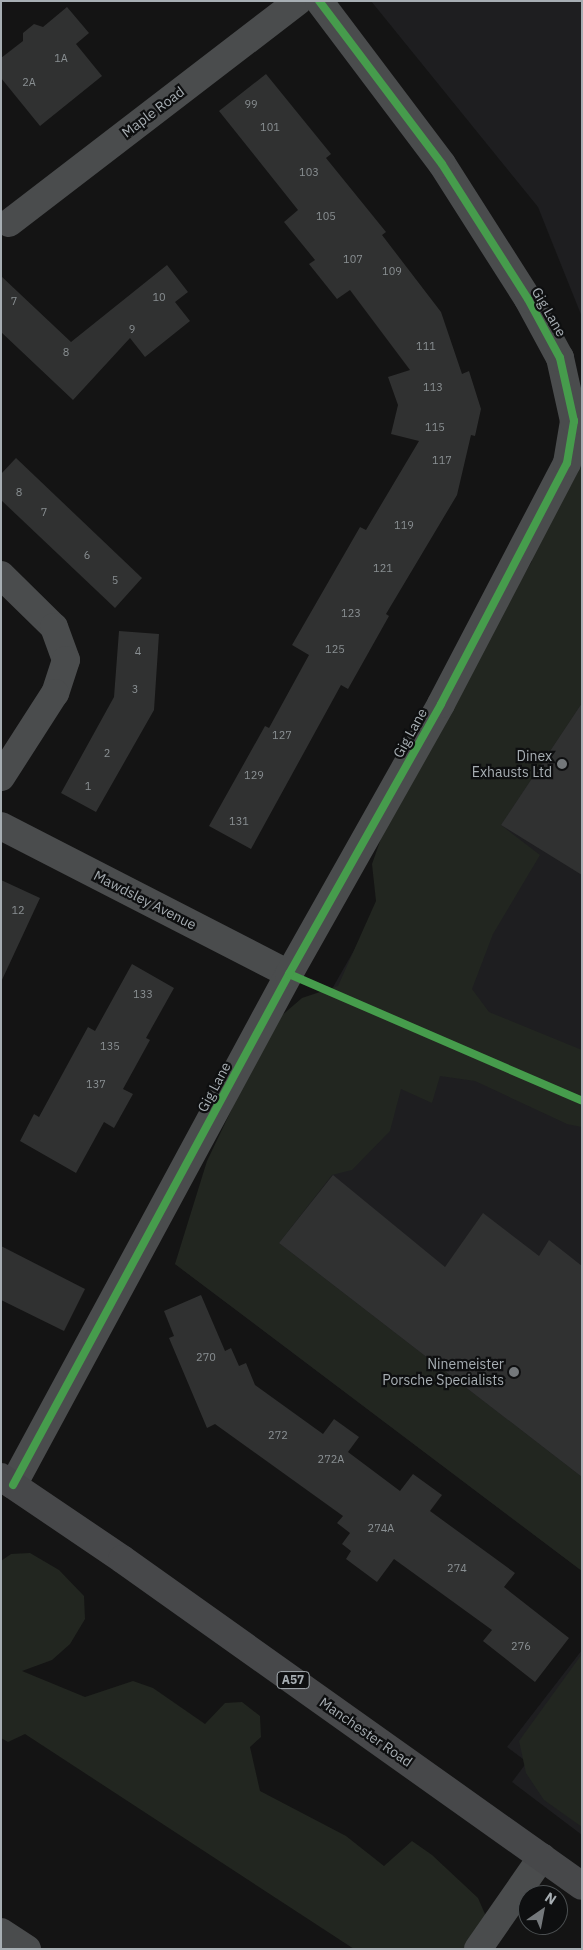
<!DOCTYPE html>
<style>
body{margin:0}
#map{position:relative;width:583px;height:1950px;overflow:hidden;background:#141414;font-family:"IBM Plex Sans",sans-serif}
div>[style]{position:absolute}
.built>*{inset:0;background:#1e1e20}
.green>*{inset:0;background:#222620}
.building>*{inset:0;background:#303131}
.minor>*{height:28px;margin:-14px;padding:0 14px;transform-origin:14px;border-radius:14px;background:#4a4c4d}
.major>*{height:28px;margin:-14px;padding:0 14px;transform-origin:14px;border-radius:14px;background:#47484a}
.cycleway>*{height:8px;margin:-4px;padding:0 4px;transform-origin:4px;border-radius:4px;background:#469c4c}
.dots>*{width:14px;height:14px;translate:-50% -50%;box-sizing:border-box;border:2px solid #0e0f10;border-radius:50%}
span{translate:-50% -50%;white-space:nowrap;text-align:center;line-height:1.15;-webkit-text-stroke:4.5px #0e0f10;paint-order:stroke}
.number-label{font-size:11px;color:#898f92}
.number-label span{-webkit-text-stroke-width:0}
.shield-label span{padding:1px 4px;background:#0e0f10;border:1px solid;border-radius:4px;-webkit-text-stroke-width:0}
.shield-label{font-size:12px;color:#a7aeb3;font-weight:700}
.street-label{font-size:14px;color:#a7aeb3}
.poi-label{font-size:14px;color:#a7aeb3}
.right{translate:-100% -50%;text-align:right}
.frame{position:absolute;inset:0;border:2px solid #a7aeb3;pointer-events:none}
.north{position:absolute;left:518px;top:1885px;width:50px;height:50px;box-sizing:border-box;background:#0e0f10;border:1px solid #4b4f51;border-radius:50%;rotate:33deg;font-size:14px;font-weight:700;line-height:20px;text-align:center;color:#a7aeb3}
.north::after{content:'';display:block;margin:auto;width:18px;height:22px;background:#74787b;clip-path:polygon(50% 0,100% 100%,50% 72%,0 100%)}
</style>
<div id="map">
<div class="built">
<i style="clip-path:polygon(371px 1px,582px 1px,582px 317px,538px 207px)"></i>
<i style="clip-path:polygon(582px 551px,582px 1571px,175px 1264px)"></i>
<i style="clip-path:polygon(582px 1650px,582px 1835px,512px 1782px,527px 1762px,507px 1747px)"></i>
</div>
<div class="green">
<i style="clip-path:polygon(582px 464px,582px 703px,501px 825px,540px 855px,493px 934px,472px 989px,489px 1012px,582px 1050px,582px 1127px,567px 1124px,475px 1081px,440px 1076px,432px 1103px,401px 1089px,390px 1131px,352px 1170px,332px 1175px,279px 1243px,582px 1477px,582px 1571px,175px 1264px,207px 1161px,273px 1023px,302px 998px,338px 986px,376px 901px,372px 864px,398px 790px,532px 561px,526px 525px,571px 485px)"></i>
<i style="clip-path:polygon(30px 1553px,59px 1570px,84px 1596px,85px 1619px,70px 1644px,52px 1660px,22px 1671px,85px 1697px,133px 1681px,153px 1688px,205px 1724px,225px 1703px,242px 1702px,260px 1716px,261px 1737px,250px 1747px,260px 1791px,346px 1836px,384px 1866px,412px 1841px,432px 1855px,478px 1898px,488px 1921px,483px 1949px,354px 1949px,25px 1734px,8px 1742px,1px 1738px,1px 1561px,11px 1554px)"></i>
<i style="clip-path:polygon(582px 1654px,582px 1827px,544px 1800px,526px 1773px,519px 1741px)"></i>
</div>
<div class="building">
<i style="clip-path:polygon(67px 7px,89px 33px,76px 44px,102px 76px,40px 126px,1px 78px,1px 58px,23px 41px,23px 33px,34px 24px,43px 27px)"></i>
<i style="clip-path:polygon(266px 74px,331px 154px,326px 158px,386px 232px,382px 235px,441px 312px,462px 374px,469px 371px,481px 409px,475px 436px,471px 435px,457px 495px,386px 614px,389px 616px,348px 689px,341px 685px,251px 849px,209px 826px,265px 726px,269px 728px,309px 655px,292px 645px,360px 527px,366px 530px,419px 441px,391px 434px,398px 405px,388px 377px,410px 370px,350px 290px,337px 299px,309px 264px,315px 260px,284px 222px,298px 210px,219px 111px)"></i>
<i style="clip-path:polygon(167px 265px,188px 292px,175px 302px,190px 321px,145px 357px,130px 338px,73px 400px,1px 332px,1px 276px,71px 342px)"></i>
<i style="clip-path:polygon(16px 458px,142px 578px,115px 608px,1px 500px,1px 474px)"></i>
<i style="clip-path:polygon(119px 631px,159px 634px,154px 710px,96px 812px,61px 793px,114px 697px)"></i>
<i style="clip-path:polygon(582px 703px,582px 875px,501px 825px)"></i>
<i style="clip-path:polygon(1px 880px,40px 898px,1px 982px)"></i>
<i style="clip-path:polygon(132px 964px,174px 988px,146px 1038px,150px 1040px,123px 1089px,133px 1094px,114px 1128px,104px 1122px,76px 1173px,20px 1141px,34px 1114px,39px 1117px,88px 1027px,95px 1031px)"></i>
<i style="clip-path:polygon(333px 1175px,445px 1267px,483px 1213px,539px 1256px,549px 1240px,582px 1266px,582px 1477px,279px 1243px)"></i>
<i style="clip-path:polygon(1px 1246px,85px 1289px,64px 1331px,1px 1300px)"></i>
<i style="clip-path:polygon(201px 1295px,225px 1351px,231px 1348px,239px 1366px,246px 1363px,255px 1385px,323px 1434px,334px 1419px,359px 1437px,348px 1452px,400px 1491px,413px 1474px,442px 1495px,430px 1511px,515px 1573px,504px 1587px,569px 1638px,535px 1682px,483px 1641px,492px 1630px,394px 1559px,377px 1582px,346px 1559px,351px 1551px,342px 1544px,350px 1533px,337px 1523px,343px 1516px,215px 1424px,207px 1428px,169px 1338px,174px 1336px,164px 1311px)"></i>
</div>
<div class="minor">
<i style="left:9px;top:223px;width:364px;rotate:-37.5deg"></i>
<i style="left:1px;top:575px;width:74px;rotate:44.5deg"></i>
<i style="left:54px;top:627px;width:35px;rotate:70deg"></i>
<i style="left:66px;top:660px;width:35px;rotate:108deg"></i>
<i style="left:55px;top:693px;width:100px;rotate:122.7deg"></i>
<i style="left:1px;top:826px;width:324px;rotate:27.2deg"></i>
<i style="left:13px;top:1485px;width:581px;rotate:-61.63deg"></i>
<i style="left:289px;top:974px;width:310px;rotate:-60.6deg"></i>
<i style="left:441px;top:704px;width:272px;rotate:-62.4deg"></i>
<i style="left:567px;top:463px;width:43px;rotate:-80.5deg"></i>
<i style="left:574px;top:421px;width:65px;rotate:-102.5deg"></i>
<i style="left:560px;top:358px;width:67px;rotate:-118.5deg"></i>
<i style="left:528px;top:299px;width:160px;rotate:-122.5deg"></i>
<i style="left:442px;top:164px;width:204px;rotate:-127deg"></i>
<i style="left:1px;top:1932px;width:31px;rotate:33deg"></i>
<i style="left:478px;top:1949px;width:112px;rotate:-55.2deg"></i>
</div>
<div class="major">
<i style="left:1px;top:1477px;width:146px;rotate:34.1deg"></i>
<i style="left:122px;top:1559px;width:564px;rotate:35.41deg"></i>
</div>
<div class="cycleway">
<i style="left:289px;top:974px;width:319px;rotate:23.4deg"></i>
<i style="left:13px;top:1485px;width:581px;rotate:-61.63deg"></i>
<i style="left:289px;top:974px;width:310px;rotate:-60.6deg"></i>
<i style="left:441px;top:704px;width:272px;rotate:-62.4deg"></i>
<i style="left:567px;top:463px;width:43px;rotate:-80.5deg"></i>
<i style="left:574px;top:421px;width:65px;rotate:-102.5deg"></i>
<i style="left:560px;top:358px;width:67px;rotate:-118.5deg"></i>
<i style="left:528px;top:299px;width:160px;rotate:-122.5deg"></i>
<i style="left:442px;top:164px;width:204px;rotate:-127deg"></i>
</div>
<div class="dots">
<i style="left:562px;top:764px;background:#74787b"></i>
<i style="left:514px;top:1372px;background:#74787b"></i>
</div>
<div class="number-label">
<span style="left:61px;top:58px">1A</span>
<span style="left:29px;top:82px">2A</span>
<span style="left:251px;top:104px">99</span>
<span style="left:270px;top:127px">101</span>
<span style="left:309px;top:172px">103</span>
<span style="left:326px;top:216px">105</span>
<span style="left:353px;top:259px">107</span>
<span style="left:392px;top:271px">109</span>
<span style="left:159px;top:297px">10</span>
<span style="left:14px;top:301px">7</span>
<span style="left:132px;top:329px">9</span>
<span style="left:426px;top:346px">111</span>
<span style="left:66px;top:352px">8</span>
<span style="left:433px;top:387px">113</span>
<span style="left:435px;top:427px">115</span>
<span style="left:442px;top:460px">117</span>
<span style="left:19px;top:492px">8</span>
<span style="left:44px;top:512px">7</span>
<span style="left:404px;top:525px">119</span>
<span style="left:87px;top:555px">6</span>
<span style="left:383px;top:568px">121</span>
<span style="left:115px;top:580px">5</span>
<span style="left:351px;top:613px">123</span>
<span style="left:335px;top:649px">125</span>
<span style="left:138px;top:651px">4</span>
<span style="left:135px;top:689px">3</span>
<span style="left:282px;top:735px">127</span>
<span style="left:107px;top:753px">2</span>
<span style="left:254px;top:775px">129</span>
<span style="left:88px;top:786px">1</span>
<span style="left:239px;top:821px">131</span>
<span style="left:18px;top:910px">12</span>
<span style="left:143px;top:994px">133</span>
<span style="left:110px;top:1046px">135</span>
<span style="left:96px;top:1084px">137</span>
<span style="left:206px;top:1357px">270</span>
<span style="left:278px;top:1435px">272</span>
<span style="left:331px;top:1459px">272A</span>
<span style="left:381px;top:1528px">274A</span>
<span style="left:457px;top:1568px">274</span>
<span style="left:521px;top:1646px">276</span>
</div>
<div class="shield-label">
<span style="left:293px;top:1680px">A57</span>
</div>
<div class="street-label">
<span style="left:153px;top:112px;rotate:-37deg">Maple Road</span>
<span style="left:549px;top:312px;rotate:60deg">Gig Lane</span>
<span style="left:410px;top:733px;rotate:-61deg">Gig Lane</span>
<span style="left:145px;top:900px;rotate:27deg">Mawdsley Avenue</span>
<span style="left:214px;top:1087px;rotate:-62deg">Gig Lane</span>
<span style="left:366px;top:1732px;rotate:35deg">Manchester Road</span>
</div>
<div class="poi-label">
<span class="right" style="left:552px;top:764px">Dinex<br>Exhausts Ltd</span>
<span class="right" style="left:504px;top:1372px">Ninemeister<br>Porsche Specialists</span>
</div>
<div class="frame"></div>
<div class="north">N</div>
</div>
